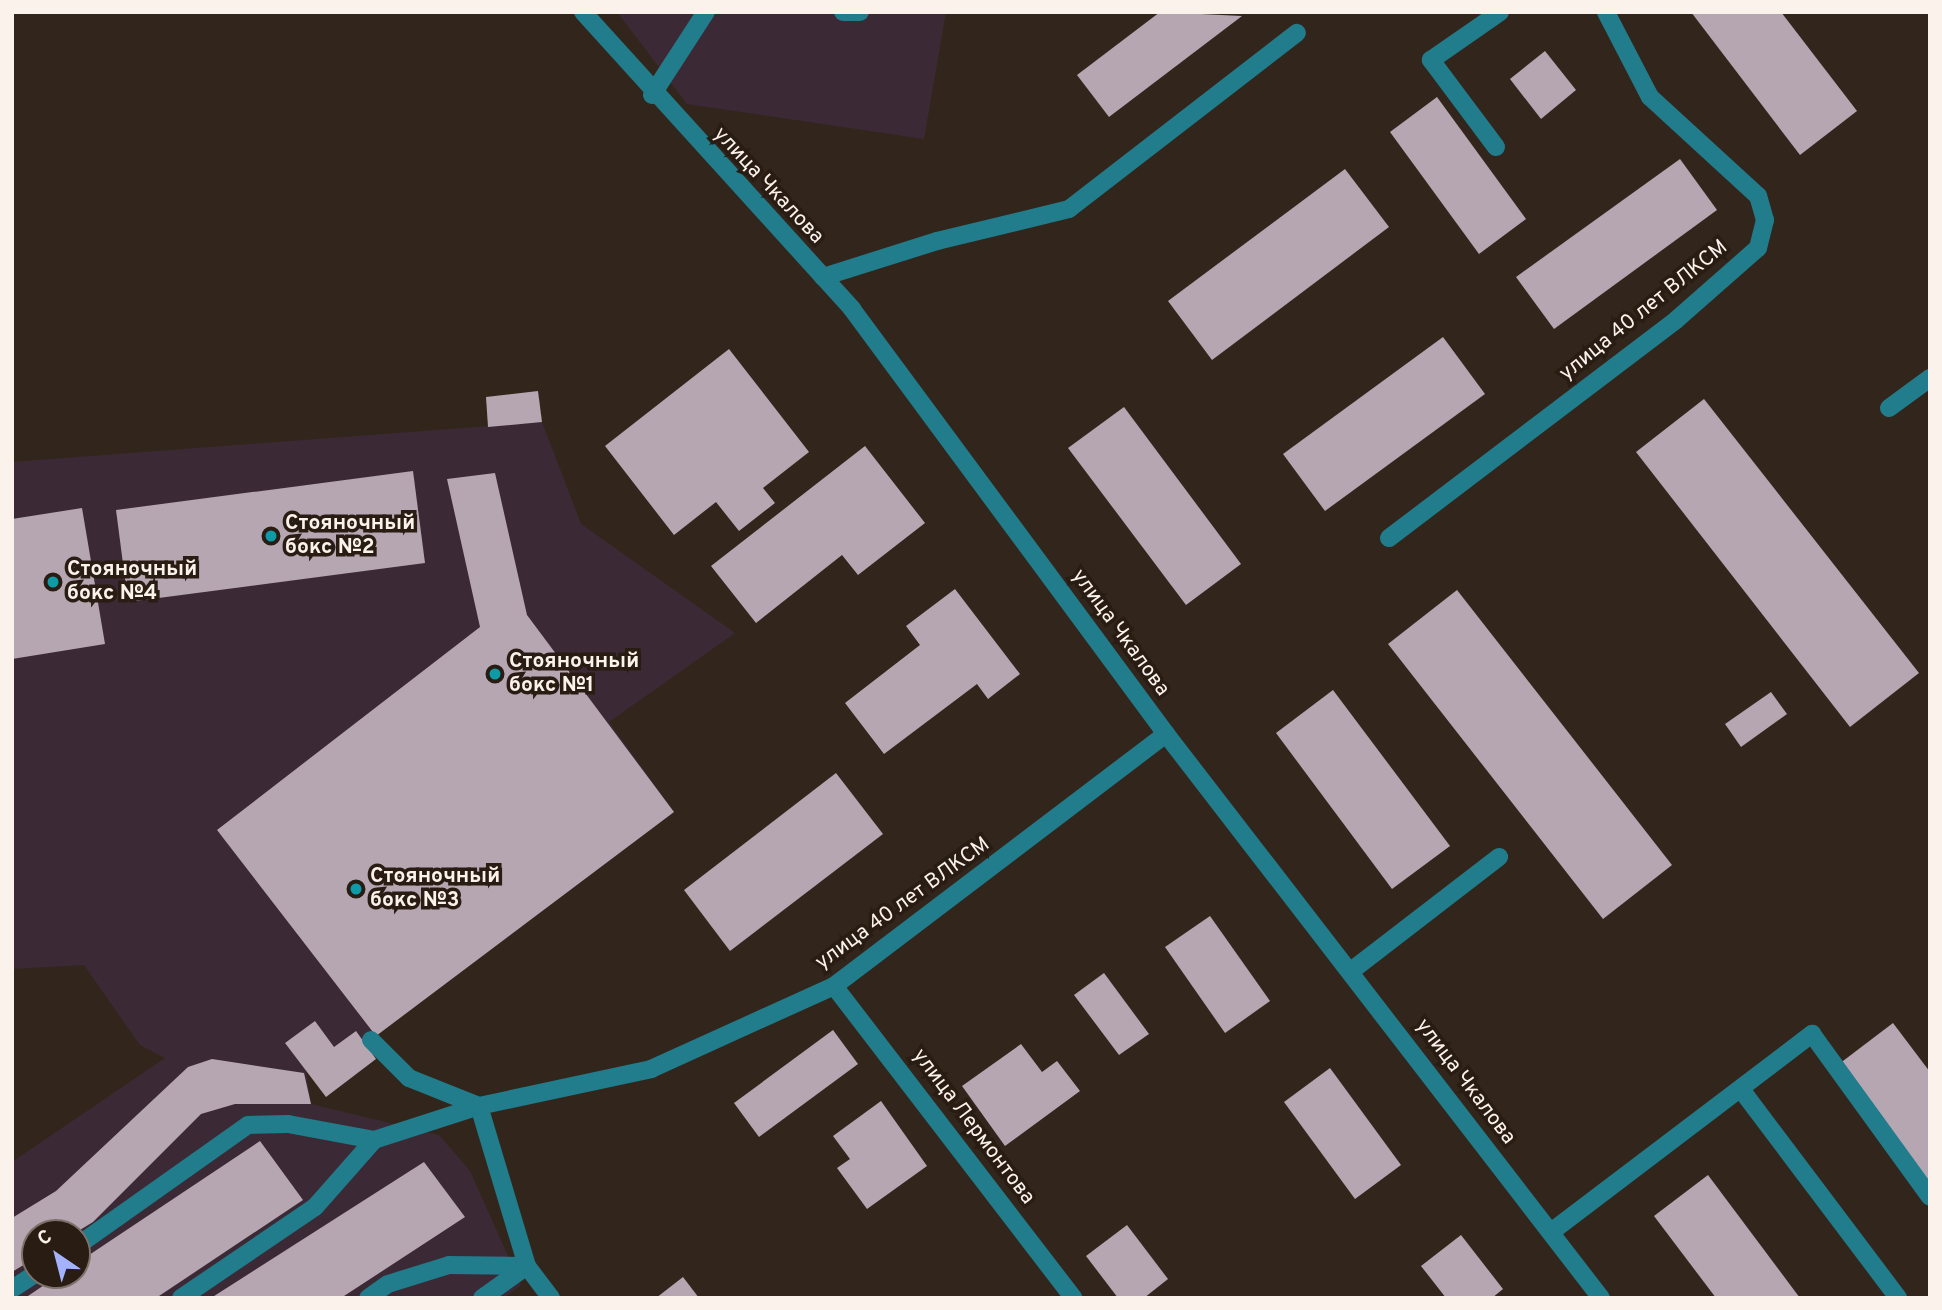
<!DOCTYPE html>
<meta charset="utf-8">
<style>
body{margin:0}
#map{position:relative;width:1942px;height:1310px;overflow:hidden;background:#32261c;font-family:Overpass,sans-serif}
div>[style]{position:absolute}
.industrial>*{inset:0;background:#3b2a35}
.building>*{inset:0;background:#b6a6b2}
.service>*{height:18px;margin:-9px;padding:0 9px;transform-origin:9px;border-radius:9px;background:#217c8b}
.minor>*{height:18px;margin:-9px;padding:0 9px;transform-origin:9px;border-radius:9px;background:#217c8b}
.tertiary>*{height:18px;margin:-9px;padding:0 9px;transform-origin:9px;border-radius:9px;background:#217c8b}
.dots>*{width:19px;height:19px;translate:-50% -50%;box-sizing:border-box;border:4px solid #281c13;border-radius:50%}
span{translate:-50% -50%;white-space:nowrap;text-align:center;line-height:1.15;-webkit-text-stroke:7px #281c13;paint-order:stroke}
.street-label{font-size:21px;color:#fbf2ec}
.poi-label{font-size:21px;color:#fbf2ec;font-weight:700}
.left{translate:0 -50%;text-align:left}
.frame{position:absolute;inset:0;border:14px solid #fbf2ec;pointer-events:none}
.north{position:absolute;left:21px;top:1219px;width:70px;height:70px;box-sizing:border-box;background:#281c13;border:2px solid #7c726a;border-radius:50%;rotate:325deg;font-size:19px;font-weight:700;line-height:28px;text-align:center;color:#fbf2ec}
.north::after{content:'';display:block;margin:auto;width:24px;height:32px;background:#a4b2fc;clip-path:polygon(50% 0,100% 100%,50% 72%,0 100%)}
</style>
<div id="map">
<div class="industrial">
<i style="clip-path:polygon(617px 12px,946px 12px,924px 139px,687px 104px)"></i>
<i style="clip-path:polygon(evenodd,542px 422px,581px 524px,735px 633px,609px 722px,674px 812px,365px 1044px,355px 1031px,334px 1047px,315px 1021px,286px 1043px,306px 1071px,311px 1104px,439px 1135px,470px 1171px,521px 1285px,504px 1298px,12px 1298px,12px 1162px,165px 1058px,140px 1045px,84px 965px,12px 969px,12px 462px,542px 422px,35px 1233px,77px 1233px,77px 1275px,35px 1275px,35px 1233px)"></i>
</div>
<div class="building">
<i style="clip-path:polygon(1160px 12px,1242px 16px,1109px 117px,1077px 75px)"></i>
<i style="clip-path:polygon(1691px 12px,1781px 12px,1857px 111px,1800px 155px)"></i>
<i style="clip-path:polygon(1545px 51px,1576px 90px,1541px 119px,1510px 79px)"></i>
<i style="clip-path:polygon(1437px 97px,1526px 219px,1479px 254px,1390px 132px)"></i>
<i style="clip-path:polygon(1680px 159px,1717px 210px,1554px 329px,1516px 277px)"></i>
<i style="clip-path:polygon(1345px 169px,1389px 227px,1212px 360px,1168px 301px)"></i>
<i style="clip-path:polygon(1443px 337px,1485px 394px,1325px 511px,1283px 454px)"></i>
<i style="clip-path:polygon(729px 349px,809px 452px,763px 488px,775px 503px,739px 531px,716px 502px,674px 535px,605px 446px)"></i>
<i style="clip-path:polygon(538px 391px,542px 422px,488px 427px,486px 397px)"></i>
<i style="clip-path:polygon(1704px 399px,1919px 673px,1850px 727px,1636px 452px)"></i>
<i style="clip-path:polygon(1124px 407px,1241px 564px,1186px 605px,1068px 448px)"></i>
<i style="clip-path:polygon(865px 446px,925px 523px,858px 575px,842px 555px,756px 623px,711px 566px)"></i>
<i style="clip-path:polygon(413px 471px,425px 563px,128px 602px,116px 510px)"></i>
<i style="clip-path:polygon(495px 473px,527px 615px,674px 812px,376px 1036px,217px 830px,480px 627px,447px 479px)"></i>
<i style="clip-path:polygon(82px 508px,105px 644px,12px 659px,12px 519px)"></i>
<i style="clip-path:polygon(955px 589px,1020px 674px,988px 699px,977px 684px,884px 754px,845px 703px,920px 645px,906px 626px)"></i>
<i style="clip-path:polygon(1457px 590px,1672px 865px,1603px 919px,1388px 644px)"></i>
<i style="clip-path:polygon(1333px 690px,1450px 846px,1392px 889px,1276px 733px)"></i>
<i style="clip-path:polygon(1771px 692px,1787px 714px,1741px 747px,1725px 724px)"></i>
<i style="clip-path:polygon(836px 773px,883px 834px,730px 951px,684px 890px)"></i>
<i style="clip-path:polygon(1210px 916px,1270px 1001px,1225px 1033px,1165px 947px)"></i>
<i style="clip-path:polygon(1104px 973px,1149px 1034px,1119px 1055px,1074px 995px)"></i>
<i style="clip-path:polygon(315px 1021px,334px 1047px,356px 1031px,376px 1059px,326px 1097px,285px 1043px)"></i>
<i style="clip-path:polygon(1893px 1023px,1930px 1072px,1930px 1184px,1839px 1064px)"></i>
<i style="clip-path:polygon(833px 1030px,858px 1064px,759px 1137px,734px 1103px)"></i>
<i style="clip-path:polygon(1021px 1044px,1042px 1072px,1057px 1061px,1080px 1091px,1005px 1146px,962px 1086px)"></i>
<i style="clip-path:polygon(212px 1059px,304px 1073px,311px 1104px,235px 1104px,201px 1114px,93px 1222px,75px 1233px,35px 1233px,35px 1258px,12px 1272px,12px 1218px,56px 1191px,188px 1067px)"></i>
<i style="clip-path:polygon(1330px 1068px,1401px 1165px,1355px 1199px,1284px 1102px)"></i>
<i style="clip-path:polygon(881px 1101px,927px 1166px,867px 1209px,837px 1168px,850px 1159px,833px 1136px)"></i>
<i style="clip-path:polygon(260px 1141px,303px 1200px,156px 1298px,25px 1298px,59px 1275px,77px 1275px,77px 1263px)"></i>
<i style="clip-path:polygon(424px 1162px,465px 1217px,341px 1298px,211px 1298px)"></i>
<i style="clip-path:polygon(1708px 1175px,1800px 1298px,1716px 1298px,1654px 1216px)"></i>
<i style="clip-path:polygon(1127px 1225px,1168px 1279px,1144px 1298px,1118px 1298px,1086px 1256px)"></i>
<i style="clip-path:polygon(1461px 1235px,1503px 1289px,1492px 1298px,1446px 1298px,1421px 1266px)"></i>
<i style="clip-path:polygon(683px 1277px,699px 1298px,656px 1298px)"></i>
</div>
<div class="service">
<i style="left:843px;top:12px;width:17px"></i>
<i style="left:652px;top:95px;width:99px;rotate:-57deg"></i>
<i style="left:1496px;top:147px;width:109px;rotate:-126.8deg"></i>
<i style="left:1431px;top:60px;width:84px;rotate:-34.8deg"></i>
<i style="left:823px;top:277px;width:120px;rotate:-17.5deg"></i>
<i style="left:937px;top:241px;width:136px;rotate:-13.6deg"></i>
<i style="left:1069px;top:209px;width:288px;rotate:-37.7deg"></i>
<i style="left:1889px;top:408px;width:51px;rotate:-36.2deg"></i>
<i style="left:1351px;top:971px;width:187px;rotate:-37.6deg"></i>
<i style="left:371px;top:1040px;width:54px;rotate:45deg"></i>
<i style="left:409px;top:1078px;width:75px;rotate:21.8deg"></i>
<i style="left:1743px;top:1092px;width:258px;rotate:53deg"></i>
<i style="left:1551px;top:1232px;width:328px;rotate:-37.2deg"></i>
<i style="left:1812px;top:1034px;width:201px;rotate:54.1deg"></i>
<i style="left:77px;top:1246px;width:209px;rotate:-35.3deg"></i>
<i style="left:248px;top:1125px;width:40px;rotate:-1.4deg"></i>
<i style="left:288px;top:1124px;width:87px;rotate:10.5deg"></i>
<i style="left:374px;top:1140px;width:110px;rotate:-17.9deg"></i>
<i style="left:12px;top:1289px;width:27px;rotate:-33deg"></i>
<i style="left:181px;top:1298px;width:162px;rotate:-34.2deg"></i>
<i style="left:315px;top:1207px;width:89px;rotate:-48.6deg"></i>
<i style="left:368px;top:1298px;width:24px;rotate:-35deg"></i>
<i style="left:388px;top:1284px;width:64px;rotate:-17.3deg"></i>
<i style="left:449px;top:1265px;width:78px;rotate:0.7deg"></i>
<i style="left:482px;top:1298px;width:55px;rotate:-35.4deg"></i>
</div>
<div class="minor">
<i style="left:1389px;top:538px;width:360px;rotate:-37.2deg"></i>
<i style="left:1676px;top:320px;width:109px;rotate:-41.3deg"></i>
<i style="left:1758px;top:248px;width:29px;rotate:-76deg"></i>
<i style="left:1765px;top:220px;width:25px;rotate:-106deg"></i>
<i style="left:1758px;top:196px;width:147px;rotate:-137.5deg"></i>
<i style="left:1650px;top:97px;width:96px;rotate:-117.4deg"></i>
<i style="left:834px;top:986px;width:393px;rotate:52.5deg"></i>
<i style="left:551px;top:1298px;width:40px;rotate:-127deg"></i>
<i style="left:527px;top:1266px;width:167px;rotate:-106.7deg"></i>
<i style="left:479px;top:1106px;width:176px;rotate:-12.1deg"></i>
<i style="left:651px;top:1069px;width:201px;rotate:-24.4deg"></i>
<i style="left:834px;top:986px;width:417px;rotate:-37.2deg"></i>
</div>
<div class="tertiary">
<i style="left:583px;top:12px;width:401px;rotate:47.8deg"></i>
<i style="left:852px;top:309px;width:528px;rotate:53.54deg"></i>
<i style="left:1166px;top:734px;width:712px;rotate:52.36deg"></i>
</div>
<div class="dots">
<i style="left:271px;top:536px;background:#0f9aa8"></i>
<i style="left:53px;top:582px;background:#0f9aa8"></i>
<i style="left:495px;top:674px;background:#0f9aa8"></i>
<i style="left:356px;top:889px;background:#0f9aa8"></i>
</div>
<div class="street-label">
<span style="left:768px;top:186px;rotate:47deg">улица Чкалова</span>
<span style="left:1644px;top:311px;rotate:-39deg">улица 40 лет ВЛКСМ</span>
<span style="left:1120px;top:633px;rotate:54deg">улица Чкалова</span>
<span style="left:903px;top:904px;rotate:-36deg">улица 40 лет ВЛКСМ</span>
<span style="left:1465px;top:1082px;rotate:53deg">улица Чкалова</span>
<span style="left:973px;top:1127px;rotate:53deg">улица Лермонтова</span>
</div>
<div class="poi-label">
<span class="left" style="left:285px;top:536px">Стояночный<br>бокс №2</span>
<span class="left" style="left:67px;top:582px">Стояночный<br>бокс №4</span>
<span class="left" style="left:509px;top:674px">Стояночный<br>бокс №1</span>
<span class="left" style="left:370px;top:889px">Стояночный<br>бокс №3</span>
</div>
<div class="frame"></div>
<div class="north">С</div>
</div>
